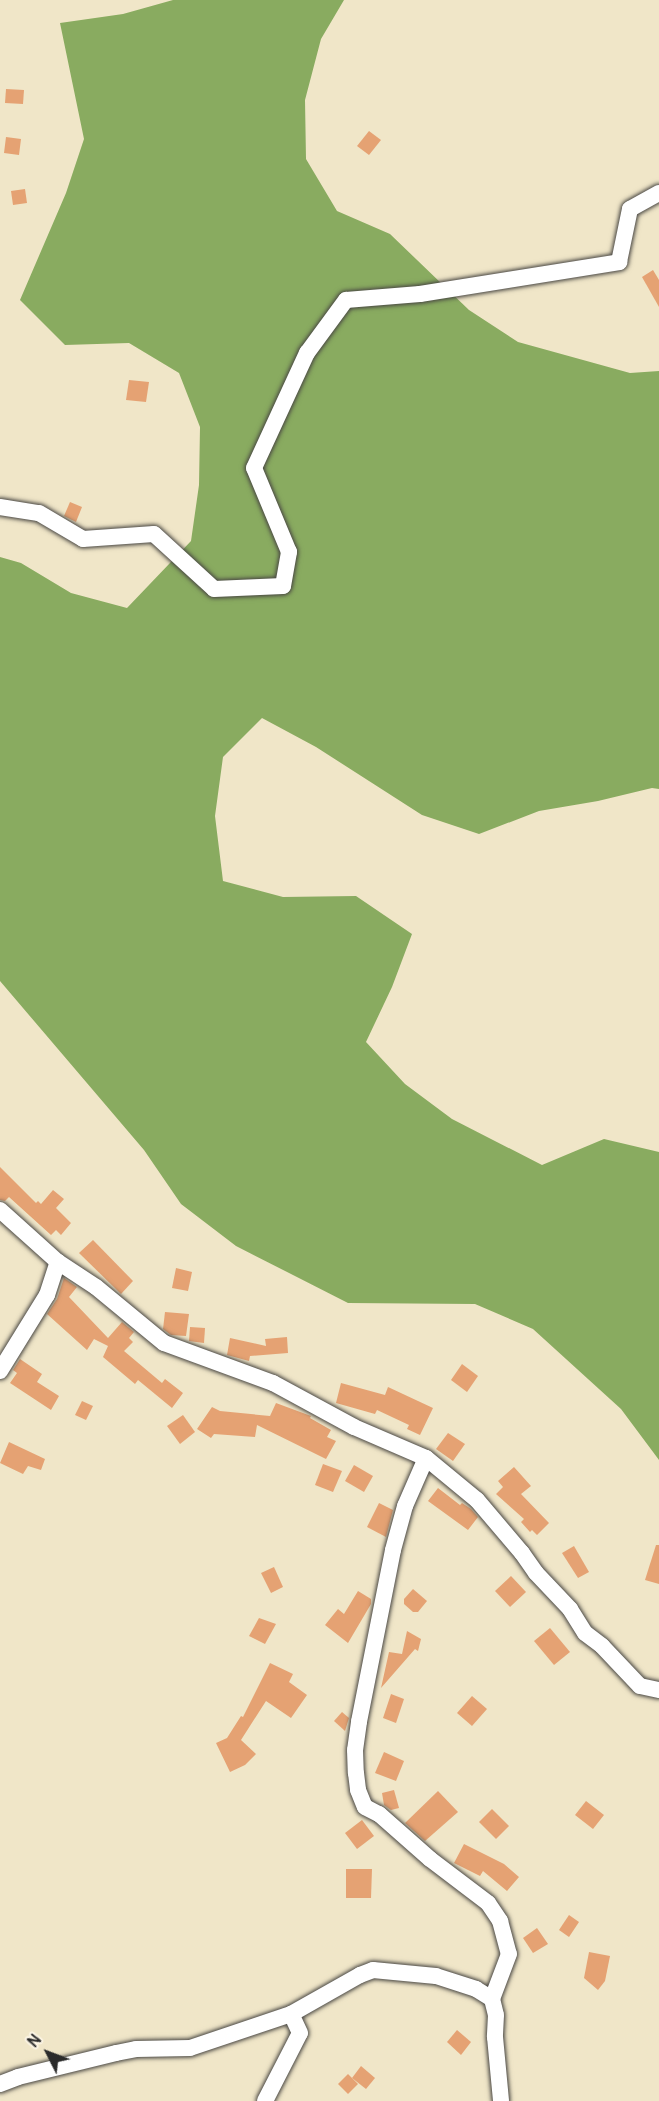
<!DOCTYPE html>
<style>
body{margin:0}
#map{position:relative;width:659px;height:2101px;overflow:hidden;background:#f0e6c8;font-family:Pangolin,sans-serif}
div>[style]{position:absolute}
.forest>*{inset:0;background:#89ab60}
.building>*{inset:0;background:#e5a273}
.roads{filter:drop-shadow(0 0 2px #494743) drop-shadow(0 0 2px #494743)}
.minor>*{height:16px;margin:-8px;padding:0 8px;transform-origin:8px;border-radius:8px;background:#fff}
span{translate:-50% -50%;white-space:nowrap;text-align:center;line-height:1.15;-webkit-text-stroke:6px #fcf5e5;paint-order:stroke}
.north{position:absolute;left:18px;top:2023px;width:60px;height:60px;-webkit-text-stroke:4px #fcf5e5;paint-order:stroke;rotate:312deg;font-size:16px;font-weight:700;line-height:24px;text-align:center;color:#2b2b2b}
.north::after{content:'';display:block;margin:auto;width:21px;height:27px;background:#2b2b2b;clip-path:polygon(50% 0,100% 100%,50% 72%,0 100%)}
</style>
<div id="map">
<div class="forest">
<i style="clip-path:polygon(173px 0,344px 0,321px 39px,305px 100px,306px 159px,337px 211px,390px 234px,469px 310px,518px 342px,630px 373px,659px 371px,659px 789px,652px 788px,598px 801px,539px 811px,479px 834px,422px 815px,316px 747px,262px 718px,223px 757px,215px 816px,223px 881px,283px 897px,356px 896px,412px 934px,392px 987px,366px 1042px,405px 1084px,452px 1119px,542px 1165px,604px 1139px,659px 1152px,659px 1460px,621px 1409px,533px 1329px,475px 1304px,348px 1303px,236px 1246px,181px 1204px,144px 1150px,0 981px,0 557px,21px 563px,71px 593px,127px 608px,191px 541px,199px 485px,200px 427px,179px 373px,129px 343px,65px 345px,20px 300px,66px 193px,84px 139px,60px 23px,123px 14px)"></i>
</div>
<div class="building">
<i style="clip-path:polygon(6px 89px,24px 90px,23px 104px,5px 103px)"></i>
<i style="clip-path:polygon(369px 131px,381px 140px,369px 155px,357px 146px)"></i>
<i style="clip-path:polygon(6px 137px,21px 139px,19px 155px,4px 153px)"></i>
<i style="clip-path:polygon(25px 189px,27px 203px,13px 205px,11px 191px)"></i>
<i style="clip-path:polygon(653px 270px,659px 280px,659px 307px,642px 277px)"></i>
<i style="clip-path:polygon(129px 380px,149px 382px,146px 402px,126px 400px)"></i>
<i style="clip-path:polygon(70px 502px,82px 507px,76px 522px,64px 516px)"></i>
<i style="clip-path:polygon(0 1167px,36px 1203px,38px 1201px,41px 1204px,53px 1190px,64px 1199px,56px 1208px,71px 1223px,61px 1235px,56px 1230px,51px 1235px,9px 1197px,5px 1201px,0 1200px)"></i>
<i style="clip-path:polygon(93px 1240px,133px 1281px,121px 1294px,79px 1253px)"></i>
<i style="clip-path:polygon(176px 1268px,192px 1272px,188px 1291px,172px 1288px)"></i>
<i style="clip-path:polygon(64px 1278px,77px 1287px,69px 1297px,108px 1338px,122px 1322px,134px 1332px,129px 1338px,133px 1342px,124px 1351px,162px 1383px,165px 1379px,183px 1393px,172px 1408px,138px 1380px,135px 1384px,103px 1357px,108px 1346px,94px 1339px,87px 1350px,47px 1314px,57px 1299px)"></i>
<i style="clip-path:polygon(165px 1312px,189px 1314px,186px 1336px,171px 1335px,163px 1329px)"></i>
<i style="clip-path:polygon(190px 1327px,205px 1328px,204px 1343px,189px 1341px)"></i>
<i style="clip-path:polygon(287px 1337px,288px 1353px,250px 1356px,249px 1361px,227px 1355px,230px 1338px,266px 1346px,265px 1339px)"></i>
<i style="clip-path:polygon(20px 1359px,42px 1374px,37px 1382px,59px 1396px,51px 1410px,10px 1383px,17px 1373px,13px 1370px)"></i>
<i style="clip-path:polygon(462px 1364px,478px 1376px,467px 1392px,451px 1380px)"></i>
<i style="clip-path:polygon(341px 1383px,385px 1395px,388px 1387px,433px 1408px,420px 1435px,407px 1429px,409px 1425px,377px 1410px,375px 1414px,336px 1403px)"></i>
<i style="clip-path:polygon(82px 1401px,93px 1406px,86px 1420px,75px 1415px)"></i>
<i style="clip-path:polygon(276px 1403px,311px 1416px,310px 1418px,331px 1430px,327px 1437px,336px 1441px,326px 1459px,257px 1425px,255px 1437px,214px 1434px,211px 1438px,197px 1429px,212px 1407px,220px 1411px,270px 1416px)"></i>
<i style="clip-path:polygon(183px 1415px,195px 1432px,180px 1444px,167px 1426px)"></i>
<i style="clip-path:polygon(448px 1433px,465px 1444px,453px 1461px,436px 1449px)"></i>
<i style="clip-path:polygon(9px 1442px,45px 1459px,41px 1470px,28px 1466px,23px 1474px,0 1463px)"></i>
<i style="clip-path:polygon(323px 1464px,342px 1471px,333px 1492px,315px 1485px)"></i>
<i style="clip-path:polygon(354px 1465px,373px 1476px,364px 1492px,345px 1481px)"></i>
<i style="clip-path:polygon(514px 1467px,531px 1486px,521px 1494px,549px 1523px,537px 1535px,532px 1530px,530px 1532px,521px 1522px,524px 1519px,496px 1494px,503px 1487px,498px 1481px)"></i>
<i style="clip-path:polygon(438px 1488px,460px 1505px,462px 1503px,471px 1509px,478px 1517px,468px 1530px,428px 1501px)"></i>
<i style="clip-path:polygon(379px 1503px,393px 1510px,386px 1537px,367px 1527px)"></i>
<i style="clip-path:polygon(656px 1545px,659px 1545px,659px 1584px,645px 1580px)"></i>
<i style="clip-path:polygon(574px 1546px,589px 1572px,578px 1578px,562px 1553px)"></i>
<i style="clip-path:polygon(274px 1567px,283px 1587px,271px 1593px,261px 1573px)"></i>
<i style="clip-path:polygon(511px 1576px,526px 1592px,510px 1607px,495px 1591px)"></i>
<i style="clip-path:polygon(413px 1589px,427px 1601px,418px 1612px,413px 1612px,404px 1604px,404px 1599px)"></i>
<i style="clip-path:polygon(358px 1591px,371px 1599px,371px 1604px,348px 1643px,325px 1625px,338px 1609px,344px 1614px)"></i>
<i style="clip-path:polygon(259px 1618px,276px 1624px,265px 1644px,249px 1636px)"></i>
<i style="clip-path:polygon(550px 1628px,570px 1652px,554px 1665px,534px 1641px)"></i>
<i style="clip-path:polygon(407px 1631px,421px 1639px,418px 1651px,415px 1649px,381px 1688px,389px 1652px,402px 1654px)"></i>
<i style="clip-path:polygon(270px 1663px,293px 1674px,289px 1682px,307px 1695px,291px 1718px,266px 1701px,241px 1740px,256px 1754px,245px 1765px,230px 1772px,216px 1743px,227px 1738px,241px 1716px,243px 1717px)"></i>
<i style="clip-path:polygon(391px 1694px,404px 1699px,396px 1723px,383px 1718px)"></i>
<i style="clip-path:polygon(472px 1696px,487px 1709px,472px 1726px,457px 1713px)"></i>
<i style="clip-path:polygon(342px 1712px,349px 1718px,345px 1731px,334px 1721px)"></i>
<i style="clip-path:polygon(384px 1752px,404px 1761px,396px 1781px,375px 1773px)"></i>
<i style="clip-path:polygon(394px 1790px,399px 1808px,391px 1810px,384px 1805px,382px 1793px)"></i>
<i style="clip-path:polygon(438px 1791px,458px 1812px,425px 1841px,405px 1823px)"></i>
<i style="clip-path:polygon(586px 1801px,604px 1815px,593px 1829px,575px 1815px)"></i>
<i style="clip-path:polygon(492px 1809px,509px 1826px,496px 1839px,479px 1822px)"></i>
<i style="clip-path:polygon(362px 1820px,374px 1836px,357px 1849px,345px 1833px)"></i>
<i style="clip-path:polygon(464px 1844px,504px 1864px,519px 1877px,507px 1891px,483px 1871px,480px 1876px,454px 1863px)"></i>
<i style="clip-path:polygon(346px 1869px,372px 1869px,371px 1898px,346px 1898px)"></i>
<i style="clip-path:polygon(569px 1915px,579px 1922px,569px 1937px,559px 1930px)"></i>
<i style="clip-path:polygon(537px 1928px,548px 1944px,533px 1953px,523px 1938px)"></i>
<i style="clip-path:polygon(589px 1952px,610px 1956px,605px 1981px,598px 1990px,584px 1978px)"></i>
<i style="clip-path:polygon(457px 2030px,471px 2042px,461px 2055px,447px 2042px)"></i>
<i style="clip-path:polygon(361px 2066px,375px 2078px,366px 2089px,352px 2078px)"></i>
<i style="clip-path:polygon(348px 2074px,358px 2084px,348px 2094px,338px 2084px)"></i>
</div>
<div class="roads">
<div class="minor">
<i style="left:0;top:507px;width:39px;rotate:9deg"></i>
<i style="left:39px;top:513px;width:51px;rotate:30.6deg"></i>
<i style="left:83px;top:539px;width:71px;rotate:-4deg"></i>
<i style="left:154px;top:534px;width:81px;rotate:42.5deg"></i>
<i style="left:214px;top:589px;width:69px;rotate:-2.5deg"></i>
<i style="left:283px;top:586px;width:35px;rotate:-80deg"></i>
<i style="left:289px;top:552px;width:91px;rotate:-112.6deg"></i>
<i style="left:254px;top:468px;width:127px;rotate:-65.3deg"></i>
<i style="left:307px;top:353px;width:66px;rotate:-53.7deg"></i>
<i style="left:346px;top:300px;width:74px;rotate:-4.6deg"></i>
<i style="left:420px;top:294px;width:202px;rotate:-9.1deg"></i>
<i style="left:619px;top:262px;width:54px;rotate:-78.3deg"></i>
<i style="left:630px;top:209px;width:33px;rotate:-29deg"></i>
<i style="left:0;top:1210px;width:78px;rotate:41.9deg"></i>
<i style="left:58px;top:1262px;width:45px;rotate:33.3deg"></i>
<i style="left:96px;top:1287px;width:88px;rotate:39.5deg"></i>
<i style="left:164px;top:1343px;width:116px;rotate:20.2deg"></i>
<i style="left:273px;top:1383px;width:92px;rotate:28.5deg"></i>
<i style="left:354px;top:1427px;width:78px;rotate:23.3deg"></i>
<i style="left:426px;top:1458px;width:66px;rotate:39.5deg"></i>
<i style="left:477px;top:1500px;width:70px;rotate:49.7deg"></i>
<i style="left:522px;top:1553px;width:24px;rotate:55deg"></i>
<i style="left:536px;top:1573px;width:50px;rotate:46.6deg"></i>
<i style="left:570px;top:1609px;width:28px;rotate:58deg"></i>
<i style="left:585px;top:1633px;width:21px;rotate:37deg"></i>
<i style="left:602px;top:1646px;width:55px;rotate:46.5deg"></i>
<i style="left:640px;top:1686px;width:19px;rotate:12deg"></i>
<i style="left:0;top:1371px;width:89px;rotate:-58.3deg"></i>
<i style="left:47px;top:1295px;width:35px;rotate:-72deg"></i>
<i style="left:426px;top:1458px;width:52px;rotate:113.6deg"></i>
<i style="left:405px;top:1506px;width:46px;rotate:105.3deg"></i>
<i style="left:393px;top:1550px;width:175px;rotate:101.2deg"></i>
<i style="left:359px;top:1722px;width:28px;rotate:98deg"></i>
<i style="left:355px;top:1750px;width:23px;rotate:88deg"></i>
<i style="left:356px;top:1773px;width:17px;rotate:83deg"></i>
<i style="left:358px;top:1790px;width:18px;rotate:68deg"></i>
<i style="left:365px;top:1807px;width:16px;rotate:27deg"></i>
<i style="left:379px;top:1814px;width:68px;rotate:41.4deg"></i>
<i style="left:430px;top:1859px;width:73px;rotate:37.2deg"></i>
<i style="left:488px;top:1903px;width:22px;rotate:56deg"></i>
<i style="left:500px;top:1921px;width:34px;rotate:75deg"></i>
<i style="left:509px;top:1954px;width:48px;rotate:110.7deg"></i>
<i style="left:492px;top:1999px;width:16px;rotate:76deg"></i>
<i style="left:496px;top:2015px;width:22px;rotate:93deg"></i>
<i style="left:495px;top:2037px;width:64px;rotate:84.6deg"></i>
<i style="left:0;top:2084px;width:19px;rotate:-21deg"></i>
<i style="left:18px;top:2077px;width:101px;rotate:-13.8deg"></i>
<i style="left:116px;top:2053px;width:20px;rotate:-11deg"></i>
<i style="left:136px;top:2049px;width:54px;rotate:-1.1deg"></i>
<i style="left:190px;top:2048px;width:107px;rotate:-18.6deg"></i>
<i style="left:291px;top:2014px;width:79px;rotate:-29.5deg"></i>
<i style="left:360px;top:1975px;width:14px;rotate:-21deg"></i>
<i style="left:373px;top:1970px;width:63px;rotate:5.4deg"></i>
<i style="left:436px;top:1976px;width:42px;rotate:18deg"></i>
<i style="left:476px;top:1989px;width:19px;rotate:32deg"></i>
<i style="left:265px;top:2101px;width:76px;rotate:-62.8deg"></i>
<i style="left:300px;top:2033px;width:21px;rotate:-115deg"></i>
</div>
</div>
<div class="north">N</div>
</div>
